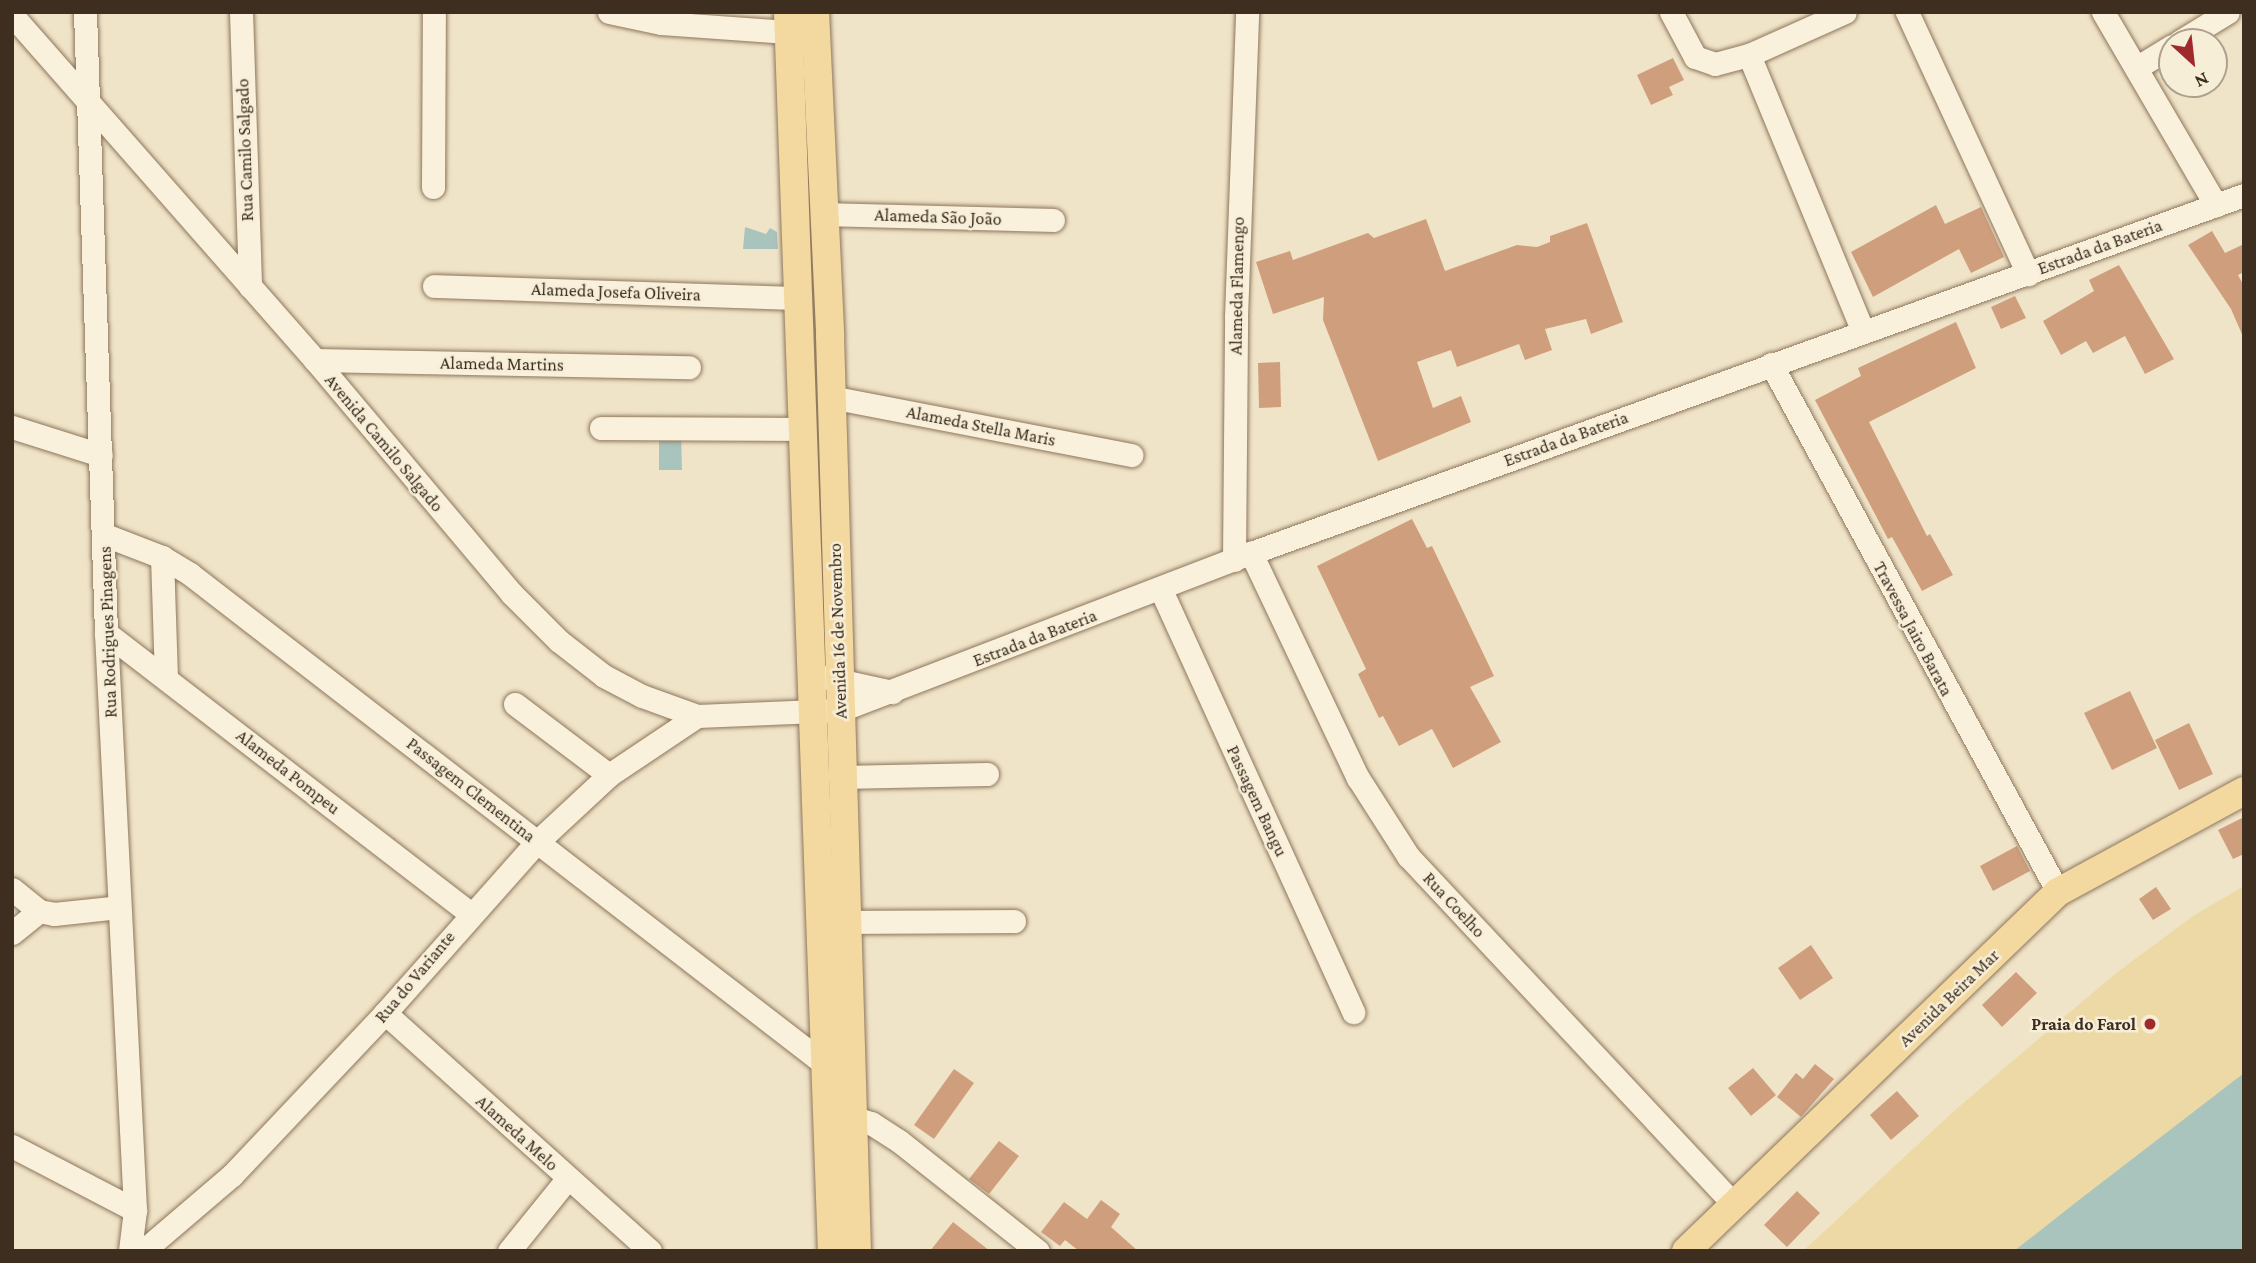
<!DOCTYPE html>
<meta charset="utf-8">
<style>
body{margin:0}
#map{position:relative;width:2256px;height:1263px;overflow:hidden;background:#f0e4c8;font-family:"Crimson Pro",serif}
div>[style]{position:absolute}
.sand>*{inset:0;background:#ecd9a5}
.water>*{inset:0;background:#a9c4bc}
.building>*{inset:0;background:#cf9f7d}
.roads{filter:drop-shadow(0 0 2px #8d765c) drop-shadow(0 0 2px #8d765c)}
.minor>*{height:23px;margin:-11.5px;padding:0 11.5px;transform-origin:11.5px;border-radius:11.5px;background:#faf1dc}
.major>*{height:28px;margin:-14px;padding:0 14px;transform-origin:14px;border-radius:14px;background:#f3d9a0}
.dots>*{width:19px;height:19px;translate:-50% -50%;box-sizing:border-box;border:4px solid #f7eed8;border-radius:50%}
span{translate:-50% -50%;white-space:nowrap;text-align:center;line-height:1.15;-webkit-text-stroke:5px #f7eed8;paint-order:stroke}
.street-label{font-size:18px;color:#3d2e20}
.poi-label{font-size:18px;color:#3d2e20;font-weight:700}
.right{translate:-100% -50%;text-align:right}
.frame{position:absolute;inset:0;border:14px solid #3d2e20;pointer-events:none}
.north{position:absolute;left:2158px;top:28px;width:70px;height:70px;box-sizing:border-box;background:#f7eed8;border:2px solid #ada18e;border-radius:50%;rotate:153deg;font-size:19px;font-weight:700;line-height:28px;text-align:center;color:#3d2e20}
.north::after{content:'';display:block;margin:auto;width:24px;height:32px;background:#9e2a2b;clip-path:polygon(50% 0,100% 100%,50% 72%,0 100%)}
</style>
<div id="map">
<div class="sand">
<i style="clip-path:polygon(2244px 886px,2244px 1073px,2014px 1251px,1803px 1251px,1955px 1110px,2115px 974px,2193px 916px)"></i>
</div>
<div class="water">
<i style="clip-path:polygon(745px 227px,766px 234px,770px 228px,777px 232px,778px 249px,743px 249px)"></i>
<i style="clip-path:polygon(659px 432px,681px 432px,682px 470px,659px 470px)"></i>
<i style="clip-path:polygon(2244px 1073px,2244px 1251px,2014px 1251px,2079px 1200px)"></i>
</div>
<div class="building">
<i style="clip-path:polygon(1673px 58px,1684px 80px,1669px 87px,1673px 95px,1651px 105px,1637px 75px)"></i>
<i style="clip-path:polygon(1936px 205px,1945px 224px,1981px 207px,2004px 257px,1971px 273px,1959px 249px,1873px 297px,1851px 252px)"></i>
<i style="clip-path:polygon(1426px 219px,1445px 271px,1517px 245px,1537px 247px,1550px 242px,1550px 236px,1587px 223px,1623px 322px,1591px 334px,1586px 319px,1545px 329px,1552px 350px,1525px 360px,1519px 344px,1457px 367px,1451px 350px,1417px 362px,1433px 408px,1461px 396px,1471px 422px,1378px 461px,1323px 320px,1324px 297px,1273px 314px,1256px 262px,1290px 251px,1293px 260px,1368px 233px,1374px 238px)"></i>
<i style="clip-path:polygon(2212px 231px,2225px 253px,2244px 244px,2244px 272px,2238px 275px,2244px 286px,2244px 339px,2231px 309px,2188px 245px)"></i>
<i style="clip-path:polygon(2119px 265px,2174px 359px,2145px 374px,2125px 336px,2093px 353px,2086px 341px,2061px 355px,2043px 321px,2094px 291px,2089px 280px)"></i>
<i style="clip-path:polygon(2015px 296px,2026px 318px,2001px 329px,1991px 307px)"></i>
<i style="clip-path:polygon(1956px 322px,1976px 368px,1869px 422px,1927px 536px,1930px 534px,1953px 575px,1922px 591px,1892px 537px,1888px 539px,1815px 400px,1861px 376px,1858px 368px)"></i>
<i style="clip-path:polygon(1280px 362px,1281px 407px,1259px 408px,1258px 363px)"></i>
<i style="clip-path:polygon(1412px 519px,1427px 548px,1432px 546px,1494px 676px,1470px 687px,1501px 742px,1453px 768px,1432px 729px,1399px 746px,1383px 716px,1379px 718px,1358px 674px,1366px 669px,1317px 566px)"></i>
<i style="clip-path:polygon(2130px 691px,2157px 748px,2112px 770px,2084px 713px)"></i>
<i style="clip-path:polygon(2189px 723px,2213px 774px,2179px 790px,2155px 740px)"></i>
<i style="clip-path:polygon(2244px 817px,2244px 854px,2233px 859px,2218px 830px)"></i>
<i style="clip-path:polygon(2017px 846px,2030px 871px,1993px 891px,1980px 866px)"></i>
<i style="clip-path:polygon(2156px 887px,2171px 909px,2153px 920px,2139px 899px)"></i>
<i style="clip-path:polygon(1811px 945px,1833px 978px,1800px 1000px,1778px 968px)"></i>
<i style="clip-path:polygon(2016px 972px,2037px 993px,2002px 1027px,1982px 1005px)"></i>
<i style="clip-path:polygon(1815px 1064px,1834px 1079px,1801px 1117px,1777px 1097px,1796px 1073px,1803px 1079px)"></i>
<i style="clip-path:polygon(1753px 1068px,1776px 1095px,1751px 1116px,1728px 1088px)"></i>
<i style="clip-path:polygon(954px 1069px,974px 1083px,934px 1139px,914px 1125px)"></i>
<i style="clip-path:polygon(1897px 1091px,1919px 1116px,1891px 1140px,1870px 1115px)"></i>
<i style="clip-path:polygon(999px 1141px,1019px 1156px,989px 1194px,969px 1179px)"></i>
<i style="clip-path:polygon(1797px 1191px,1820px 1213px,1787px 1247px,1764px 1225px)"></i>
<i style="clip-path:polygon(1101px 1200px,1120px 1214px,1111px 1227px,1138px 1251px,1079px 1251px,1065px 1240px,1060px 1246px,1041px 1232px,1064px 1202px,1087px 1219px)"></i>
<i style="clip-path:polygon(953px 1222px,990px 1251px,930px 1251px)"></i>
</div>
<div class="roads">
<div class="minor">
<i style="left:85px;top:12px;width:621px;rotate:88.06deg"></i>
<i style="left:106px;top:633px;width:578px;rotate:87.12deg"></i>
<i style="left:135px;top:1210px;width:41px;rotate:97deg"></i>
<i style="left:241px;top:12px;width:275px;rotate:88.1deg"></i>
<i style="left:609px;top:12px;width:53px;rotate:11.9deg"></i>
<i style="left:661px;top:23px;width:127px;rotate:4.1deg"></i>
<i style="left:1671px;top:12px;width:51px;rotate:61.9deg"></i>
<i style="left:1695px;top:57px;width:21px;rotate:19deg"></i>
<i style="left:1715px;top:64px;width:35px;rotate:-15deg"></i>
<i style="left:1749px;top:55px;width:105px;rotate:-24.1deg"></i>
<i style="left:1907px;top:12px;width:289px;rotate:65.2deg"></i>
<i style="left:2103px;top:12px;width:224px;rotate:59.7deg"></i>
<i style="left:12px;top:15px;width:459px;rotate:48.7deg"></i>
<i style="left:315px;top:360px;width:304px;rotate:49.9deg"></i>
<i style="left:511px;top:593px;width:68px;rotate:45deg"></i>
<i style="left:559px;top:641px;width:57px;rotate:37.9deg"></i>
<i style="left:604px;top:676px;width:43px;rotate:27.8deg"></i>
<i style="left:642px;top:696px;width:59px;rotate:20deg"></i>
<i style="left:697px;top:716px;width:144px;rotate:-2.4deg"></i>
<i style="left:841px;top:710px;width:439px;rotate:-21deg"></i>
<i style="left:1251px;top:553px;width:1056px;rotate:-19.83deg"></i>
<i style="left:2179px;top:42px;width:57px;rotate:-31.5deg"></i>
<i style="left:1749px;top:55px;width:299px;rotate:67.6deg"></i>
<i style="left:2136px;top:68px;width:42px;rotate:-31.4deg"></i>
<i style="left:433px;top:187px;width:175px;rotate:-89.7deg"></i>
<i style="left:823px;top:214px;width:230px;rotate:1.5deg"></i>
<i style="left:434px;top:286px;width:365px;rotate:1.9deg"></i>
<i style="left:315px;top:360px;width:374px;rotate:1.1deg"></i>
<i style="left:1771px;top:364px;width:601px;rotate:61.47deg"></i>
<i style="left:830px;top:397px;width:307px;rotate:10.9deg"></i>
<i style="left:12px;top:427px;width:93px;rotate:17.5deg"></i>
<i style="left:601px;top:428px;width:203px;rotate:0.3deg"></i>
<i style="left:105px;top:535px;width:61px;rotate:21.1deg"></i>
<i style="left:162px;top:557px;width:33px;rotate:31deg"></i>
<i style="left:190px;top:574px;width:803px;rotate:37.67deg"></i>
<i style="left:1251px;top:553px;width:249px;rotate:64.6deg"></i>
<i style="left:1358px;top:778px;width:93px;rotate:57.3deg"></i>
<i style="left:1408px;top:856px;width:477px;rotate:46.9deg"></i>
<i style="left:162px;top:557px;width:120px;rotate:88.1deg"></i>
<i style="left:1234px;top:560px;width:243px;rotate:-89.5deg"></i>
<i style="left:1236px;top:317px;width:305px;rotate:-87.9deg"></i>
<i style="left:1161px;top:590px;width:464px;rotate:65.5deg"></i>
<i style="left:106px;top:633px;width:458px;rotate:37.6deg"></i>
<i style="left:824px;top:677px;width:70px;rotate:12.4deg"></i>
<i style="left:515px;top:704px;width:118px;rotate:37.1deg"></i>
<i style="left:840px;top:777px;width:147px;rotate:-1.2deg"></i>
<i style="left:12px;top:889px;width:35px;rotate:39deg"></i>
<i style="left:848px;top:922px;width:166px;rotate:-0.3deg"></i>
<i style="left:12px;top:933px;width:35px;rotate:-39deg"></i>
<i style="left:39px;top:911px;width:15px;rotate:11deg"></i>
<i style="left:54px;top:914px;width:65px;rotate:-6.1deg"></i>
<i style="left:385px;top:1013px;width:356px;rotate:41.9deg"></i>
<i style="left:838px;top:1113px;width:34px;rotate:17deg"></i>
<i style="left:871px;top:1123px;width:33px;rotate:33deg"></i>
<i style="left:899px;top:1141px;width:177px;rotate:38.4deg"></i>
<i style="left:12px;top:1146px;width:139px;rotate:27.5deg"></i>
<i style="left:143px;top:1251px;width:117px;rotate:-40.5deg"></i>
<i style="left:232px;top:1175px;width:223px;rotate:-46.6deg"></i>
<i style="left:385px;top:1013px;width:229px;rotate:-48.4deg"></i>
<i style="left:537px;top:842px;width:98px;rotate:-42.9deg"></i>
<i style="left:609px;top:775px;width:106px;rotate:-33.8deg"></i>
<i style="left:509px;top:1251px;width:92px;rotate:-51.1deg"></i>
</div>
<div class="major">
<i style="left:788px;top:12px;width:1240px;rotate:87.97deg"></i>
<i style="left:815px;top:12px;width:324px;rotate:87.3deg"></i>
<i style="left:830px;top:336px;width:915px;rotate:88.31deg"></i>
<i style="left:1686px;top:1251px;width:517px;rotate:-43.98deg"></i>
<i style="left:2058px;top:892px;width:212px;rotate:-28.5deg"></i>
</div>
</div>
<div class="dots">
<i style="left:2150px;top:1024px;background:#9e2a2b"></i>
</div>
<div class="street-label">
<span style="left:245px;top:150px;rotate:-92deg">Rua Camilo Salgado</span>
<span style="left:938px;top:217px;rotate:2deg">Alameda São João</span>
<span style="left:2100px;top:247px;rotate:-20deg">Estrada da Bateria</span>
<span style="left:1237px;top:286px;rotate:-89deg">Alameda Flamengo</span>
<span style="left:616px;top:292px;rotate:2deg">Alameda Josefa Oliveira</span>
<span style="left:502px;top:364px;rotate:1deg">Alameda Martins</span>
<span style="left:981px;top:426px;rotate:11deg">Alameda Stella Maris</span>
<span style="left:1566px;top:439px;rotate:-20deg">Estrada da Bateria</span>
<span style="left:384px;top:443px;rotate:50deg">Avenida Camilo Salgado</span>
<span style="left:1913px;top:629px;rotate:62deg">Travessa Jairo Barata</span>
<span style="left:838px;top:631px;rotate:-92deg">Avenida 16 de Novembro</span>
<span style="left:108px;top:632px;rotate:-92deg">Rua Rodrigues Pinagens</span>
<span style="left:1035px;top:638px;rotate:-21deg">Estrada da Bateria</span>
<span style="left:288px;top:772px;rotate:38deg">Alameda Pompeu</span>
<span style="left:471px;top:790px;rotate:38deg">Passagem Clementina</span>
<span style="left:1257px;top:801px;rotate:65deg">Passagem Bangu</span>
<span style="left:1454px;top:905px;rotate:47deg">Rua Coelho</span>
<span style="left:415px;top:977px;rotate:-50deg">Rua do Variante</span>
<span style="left:1949px;top:998px;rotate:-44deg">Avenida Beira Mar</span>
<span style="left:517px;top:1133px;rotate:42deg">Alameda Melo</span>
</div>
<div class="poi-label">
<span class="right" style="left:2136px;top:1024px">Praia do Farol</span>
</div>
<div class="frame"></div>
<div class="north">N</div>
</div>
